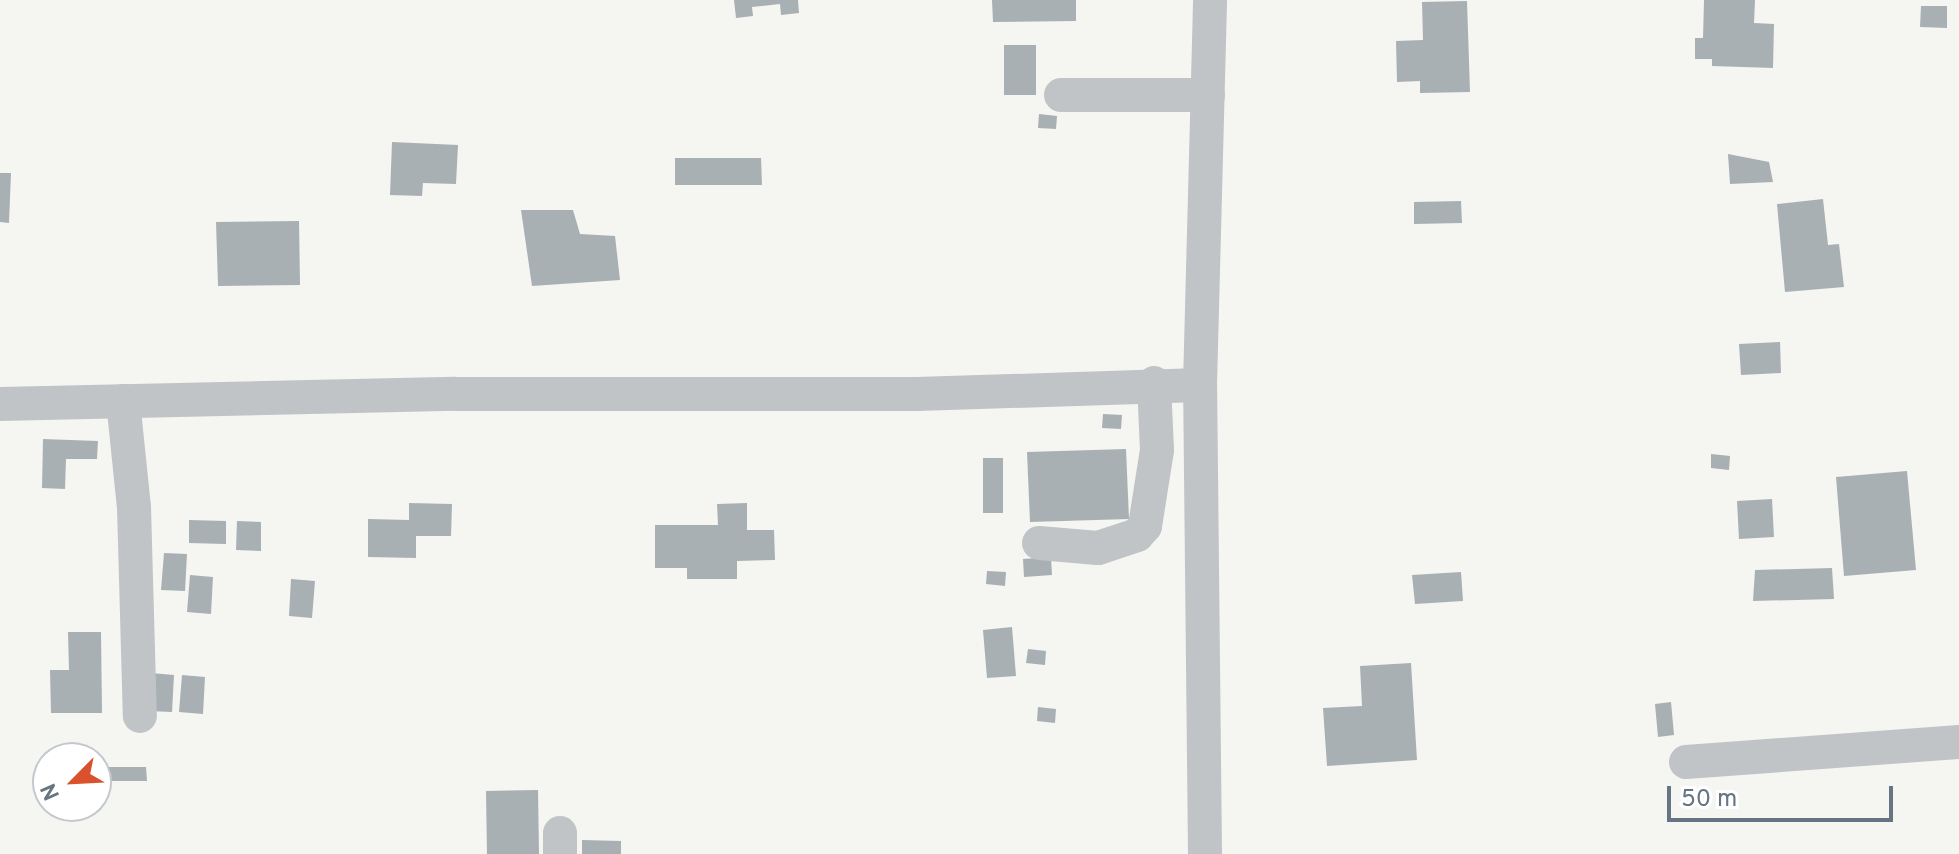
<!DOCTYPE html>
<style>
body{margin:0}
#map{position:relative;width:1959px;height:854px;overflow:hidden;background:#f5f5f2;font-family:Overpass,sans-serif}
div>[style]{position:absolute}
.building>*{inset:0;background:#a8b0b4}
.street>*{height:34px;margin:-17px;padding:0 17px;transform-origin:17px;border-radius:17px;background:#c0c4c7}
span{translate:-50% -50%;white-space:nowrap;text-align:center;line-height:1.15;-webkit-text-stroke:8px #fff;paint-order:stroke}
.north{position:absolute;left:32px;top:742px;width:80px;height:80px;box-sizing:border-box;background:#fff;border:2px solid #c2c8cd;border-radius:50%;rotate:246deg;font-size:22px;font-weight:700;line-height:32px;text-align:center;color:#667581}
.north::after{content:'';display:block;margin:auto;width:28px;height:36px;background:#da522d;clip-path:polygon(50% 0,100% 100%,50% 72%,0 100%)}
.scale{position:absolute;left:1667px;top:786px;width:226px;height:36px;box-sizing:border-box;border:4px solid #667581;border-top:0;padding-left:10px;font-size:24px;line-height:28px;white-space:nowrap;color:#667581;-webkit-text-stroke:6px #fff;paint-order:stroke}
</style>
<div id="map">
<div class="building">
<i style="clip-path:polygon(734px 0,798px 0,799px 13px,781px 15px,780px 4px,752px 7px,753px 16px,736px 18px)"></i>
<i style="clip-path:polygon(992px 0,1076px 0,1076px 21px,993px 22px)"></i>
<i style="clip-path:polygon(1704px 0,1755px 0,1754px 23px,1774px 24px,1773px 68px,1712px 66px,1712px 59px,1695px 59px,1695px 38px,1703px 38px)"></i>
<i style="clip-path:polygon(1467px 1px,1470px 92px,1420px 93px,1420px 81px,1397px 82px,1396px 41px,1423px 40px,1422px 2px)"></i>
<i style="clip-path:polygon(1921px 6px,1947px 6px,1947px 28px,1920px 27px)"></i>
<i style="clip-path:polygon(1004px 45px,1036px 45px,1036px 95px,1004px 95px)"></i>
<i style="clip-path:polygon(1039px 114px,1057px 116px,1056px 129px,1038px 128px)"></i>
<i style="clip-path:polygon(392px 142px,458px 145px,456px 184px,423px 183px,422px 196px,390px 195px)"></i>
<i style="clip-path:polygon(1728px 154px,1769px 162px,1773px 182px,1730px 184px)"></i>
<i style="clip-path:polygon(675px 158px,761px 158px,762px 185px,675px 185px)"></i>
<i style="clip-path:polygon(0 173px,11px 173px,9px 223px,0 222px)"></i>
<i style="clip-path:polygon(1823px 199px,1828px 245px,1839px 244px,1844px 287px,1785px 292px,1777px 204px)"></i>
<i style="clip-path:polygon(1461px 201px,1462px 223px,1414px 224px,1414px 202px)"></i>
<i style="clip-path:polygon(521px 210px,573px 210px,580px 234px,615px 236px,620px 280px,532px 286px)"></i>
<i style="clip-path:polygon(299px 221px,300px 285px,218px 286px,216px 222px)"></i>
<i style="clip-path:polygon(1780px 342px,1781px 373px,1741px 375px,1739px 344px)"></i>
<i style="clip-path:polygon(1103px 414px,1122px 415px,1121px 429px,1102px 428px)"></i>
<i style="clip-path:polygon(43px 439px,98px 441px,97px 459px,66px 459px,65px 489px,42px 488px)"></i>
<i style="clip-path:polygon(1126px 449px,1129px 519px,1030px 522px,1027px 452px)"></i>
<i style="clip-path:polygon(1711px 454px,1730px 456px,1729px 470px,1711px 468px)"></i>
<i style="clip-path:polygon(983px 458px,1003px 458px,1003px 513px,983px 513px)"></i>
<i style="clip-path:polygon(1907px 471px,1916px 570px,1844px 576px,1836px 477px)"></i>
<i style="clip-path:polygon(1772px 499px,1774px 537px,1739px 539px,1737px 501px)"></i>
<i style="clip-path:polygon(409px 503px,452px 504px,451px 536px,416px 536px,416px 558px,368px 557px,368px 519px,409px 520px)"></i>
<i style="clip-path:polygon(747px 503px,747px 530px,774px 530px,775px 560px,737px 561px,737px 579px,687px 579px,687px 568px,655px 568px,655px 525px,718px 525px,717px 504px)"></i>
<i style="clip-path:polygon(189px 520px,226px 521px,226px 544px,189px 543px)"></i>
<i style="clip-path:polygon(237px 521px,261px 522px,261px 551px,236px 550px)"></i>
<i style="clip-path:polygon(164px 553px,187px 554px,185px 591px,161px 590px)"></i>
<i style="clip-path:polygon(1051px 557px,1052px 575px,1024px 577px,1023px 559px)"></i>
<i style="clip-path:polygon(1832px 568px,1834px 599px,1753px 601px,1755px 570px)"></i>
<i style="clip-path:polygon(987px 571px,1006px 572px,1005px 586px,986px 584px)"></i>
<i style="clip-path:polygon(1461px 572px,1463px 601px,1415px 604px,1412px 575px)"></i>
<i style="clip-path:polygon(190px 575px,213px 577px,211px 614px,187px 612px)"></i>
<i style="clip-path:polygon(291px 579px,315px 581px,312px 618px,289px 616px)"></i>
<i style="clip-path:polygon(1012px 627px,1016px 676px,987px 678px,983px 630px)"></i>
<i style="clip-path:polygon(68px 632px,101px 632px,102px 713px,51px 713px,50px 670px,69px 670px)"></i>
<i style="clip-path:polygon(1028px 649px,1046px 651px,1045px 665px,1026px 663px)"></i>
<i style="clip-path:polygon(1411px 663px,1417px 760px,1327px 766px,1323px 708px,1362px 706px,1360px 666px)"></i>
<i style="clip-path:polygon(151px 673px,174px 675px,172px 712px,148px 711px)"></i>
<i style="clip-path:polygon(182px 675px,205px 677px,203px 714px,179px 712px)"></i>
<i style="clip-path:polygon(1671px 702px,1674px 735px,1658px 737px,1655px 704px)"></i>
<i style="clip-path:polygon(1038px 707px,1056px 709px,1055px 723px,1037px 721px)"></i>
<i style="clip-path:polygon(108px 767px,146px 767px,147px 781px,108px 781px)"></i>
<i style="clip-path:polygon(538px 790px,539px 854px,487px 854px,486px 791px)"></i>
<i style="clip-path:polygon(582px 840px,621px 841px,621px 854px,582px 854px)"></i>
</div>
<div class="street">
<i style="left:1061px;top:95px;width:147px"></i>
<i style="left:123px;top:401px;width:107px;rotate:84.1deg"></i>
<i style="left:134px;top:507px;width:209px;rotate:88.4deg"></i>
<i style="left:0;top:404px;width:455px;rotate:-1.3deg"></i>
<i style="left:455px;top:394px;width:462px"></i>
<i style="left:917px;top:394px;width:283px;rotate:-1.8deg"></i>
<i style="left:1039px;top:543px;width:59px;rotate:4.8deg"></i>
<i style="left:1098px;top:548px;width:41px;rotate:-18.4deg"></i>
<i style="left:1137px;top:535px;width:12px;rotate:-48deg"></i>
<i style="left:1145px;top:526px;width:77px;rotate:-81deg"></i>
<i style="left:1157px;top:450px;width:67px;rotate:-92.6deg"></i>
<i style="left:1686px;top:762px;width:274px;rotate:-4.2deg"></i>
<i style="left:560px;top:833px;width:21px;rotate:90deg"></i>
<i style="left:1205px;top:854px;width:469px;rotate:-90.6deg"></i>
<i style="left:1200px;top:385px;width:385px;rotate:-88.5deg"></i>
</div>
<div class="north">N</div>
<div class="scale">50 m</div>
</div>
